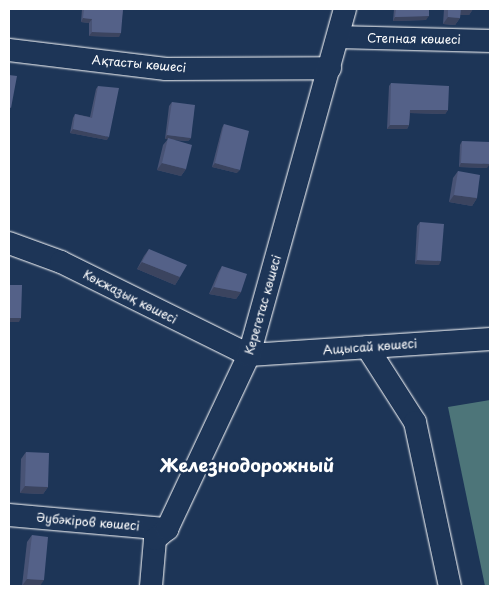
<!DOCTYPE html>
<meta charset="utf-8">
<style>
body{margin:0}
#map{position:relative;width:499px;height:595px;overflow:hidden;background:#1d3557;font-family:"Playpen Sans",sans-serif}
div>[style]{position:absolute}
.green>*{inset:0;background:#4d7579}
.roads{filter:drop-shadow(0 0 1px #fff) drop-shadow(0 0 1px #fff)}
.minor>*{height:22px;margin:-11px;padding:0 11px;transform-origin:11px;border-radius:11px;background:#1d3557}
.wall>*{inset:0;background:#485375}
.shaded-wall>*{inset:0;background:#3b445f}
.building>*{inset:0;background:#546188}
span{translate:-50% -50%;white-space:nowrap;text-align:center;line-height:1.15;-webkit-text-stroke:4.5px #1d3557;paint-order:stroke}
.street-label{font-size:12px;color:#fff}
.district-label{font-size:18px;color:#fff;font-weight:700}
.frame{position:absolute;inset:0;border:10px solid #fff;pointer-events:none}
</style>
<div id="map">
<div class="green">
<i style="clip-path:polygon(490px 400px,490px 586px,485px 586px,448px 407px)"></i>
</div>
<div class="roads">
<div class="minor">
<i style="left:338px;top:37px;width:152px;rotate:1.5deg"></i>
<i style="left:9px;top:50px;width:158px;rotate:6.9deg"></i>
<i style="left:166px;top:69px;width:164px;rotate:-0.3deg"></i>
<i style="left:9px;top:243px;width:55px;rotate:20.1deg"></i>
<i style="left:61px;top:262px;width:210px;rotate:26.3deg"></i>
<i style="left:249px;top:355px;width:242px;rotate:-3.8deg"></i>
<i style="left:367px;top:347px;width:89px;rotate:57.4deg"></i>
<i style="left:415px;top:422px;width:168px;rotate:78deg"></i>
<i style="left:9px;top:515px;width:159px;rotate:5.1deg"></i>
<i style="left:151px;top:586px;width:47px;rotate:-85.1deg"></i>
<i style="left:155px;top:539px;width:16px;rotate:-40deg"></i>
<i style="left:167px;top:529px;width:192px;rotate:-64.8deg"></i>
<i style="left:249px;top:355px;width:359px;rotate:-74.5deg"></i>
</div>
</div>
<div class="wall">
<i style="clip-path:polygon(82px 9px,123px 9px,119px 37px,89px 36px,89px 23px,81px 22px)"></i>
<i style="clip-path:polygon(394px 9px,429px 9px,426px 20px,393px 21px)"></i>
<i style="clip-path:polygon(444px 9px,473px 9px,469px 15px,460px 15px,460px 18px,455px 25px,443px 24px)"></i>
<i style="clip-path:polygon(391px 83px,448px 110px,445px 114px,410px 113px,409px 125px,407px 129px,387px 129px,389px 86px)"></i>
<i style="clip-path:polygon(98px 86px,107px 140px,70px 133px,73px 118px,75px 114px,90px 117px,96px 89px)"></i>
<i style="clip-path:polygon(172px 102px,191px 138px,188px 141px,173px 140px,186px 169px,181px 176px,157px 170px,163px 145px,168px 139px,165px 139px,169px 106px)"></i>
<i style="clip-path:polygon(224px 124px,237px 173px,212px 167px,222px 128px)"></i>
<i style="clip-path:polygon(462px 141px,487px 168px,459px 167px,460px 145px)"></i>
<i style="clip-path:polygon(458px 171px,477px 198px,472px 206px,449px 202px,453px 178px)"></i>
<i style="clip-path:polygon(420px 222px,439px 265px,415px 264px,417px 226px)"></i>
<i style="clip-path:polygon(149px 249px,180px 277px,175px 285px,137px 269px,144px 256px)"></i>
<i style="clip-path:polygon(222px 266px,241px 292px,236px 299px,209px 294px,218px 273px)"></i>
<i style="clip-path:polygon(26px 452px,48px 487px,43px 494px,20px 493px,21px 459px)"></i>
<i style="clip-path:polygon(32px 535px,44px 580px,22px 586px,27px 542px)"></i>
</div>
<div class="shaded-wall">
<i style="clip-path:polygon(461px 9px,473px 9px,469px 15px,456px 15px)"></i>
<i style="clip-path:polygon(429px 16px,426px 20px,393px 21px,395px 17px)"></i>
<i style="clip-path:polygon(448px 17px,460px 18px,455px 25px,443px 24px)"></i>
<i style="clip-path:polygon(83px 18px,92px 19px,89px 23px,81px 22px)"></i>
<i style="clip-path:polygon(92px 32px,121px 33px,119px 37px,89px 36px)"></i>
<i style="clip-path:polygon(410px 110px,448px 110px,445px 114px,408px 113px)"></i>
<i style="clip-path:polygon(390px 125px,409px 125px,407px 129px,387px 129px)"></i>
<i style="clip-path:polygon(73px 129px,109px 137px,107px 140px,70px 133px)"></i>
<i style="clip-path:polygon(167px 135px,191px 138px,188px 141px,165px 139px)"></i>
<i style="clip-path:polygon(162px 163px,186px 169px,181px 176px,157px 170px)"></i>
<i style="clip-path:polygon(215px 163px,240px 170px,237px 173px,212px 167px)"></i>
<i style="clip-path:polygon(461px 163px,490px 164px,487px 168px,459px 167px)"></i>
<i style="clip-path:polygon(454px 195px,477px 198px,472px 206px,449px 202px)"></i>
<i style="clip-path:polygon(417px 260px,441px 261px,439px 265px,415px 264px)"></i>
<i style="clip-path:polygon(142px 262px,180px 277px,175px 285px,137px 269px)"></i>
<i style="clip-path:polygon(214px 287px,241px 292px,236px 299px,209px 294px)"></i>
<i style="clip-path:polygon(9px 318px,21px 318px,19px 322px,9px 322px)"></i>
<i style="clip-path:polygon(25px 486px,48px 487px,43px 494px,20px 493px)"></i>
<i style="clip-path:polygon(27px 579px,44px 580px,40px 586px,22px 586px)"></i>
</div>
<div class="building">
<i style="clip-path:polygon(84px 9px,123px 9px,121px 33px,92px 32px,92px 19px,83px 18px)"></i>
<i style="clip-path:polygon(396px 9px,429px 9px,429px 16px,395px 17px)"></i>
<i style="clip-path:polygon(448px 9px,461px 9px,460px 18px,448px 17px)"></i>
<i style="clip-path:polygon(9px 75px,17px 76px,11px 108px,9px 107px)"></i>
<i style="clip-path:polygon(391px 83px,449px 86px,448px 110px,410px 110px,409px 125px,390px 125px)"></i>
<i style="clip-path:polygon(98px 86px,119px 88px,109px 137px,73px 129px,75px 114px,92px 118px)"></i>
<i style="clip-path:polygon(172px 102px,195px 105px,191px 138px,167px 135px)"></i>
<i style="clip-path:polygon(224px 124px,249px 131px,240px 170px,215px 163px)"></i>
<i style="clip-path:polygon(168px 138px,192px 145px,186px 169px,162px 163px)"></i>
<i style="clip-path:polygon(462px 141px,490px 142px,490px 164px,461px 163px)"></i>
<i style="clip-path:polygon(458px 171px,480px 175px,477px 198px,454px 195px)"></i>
<i style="clip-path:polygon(420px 222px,444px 224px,441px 261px,417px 260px)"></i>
<i style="clip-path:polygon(149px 249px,187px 265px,180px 277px,142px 262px)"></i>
<i style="clip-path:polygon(222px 266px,247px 274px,241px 292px,214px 287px)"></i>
<i style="clip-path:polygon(9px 285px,22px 285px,21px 318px,9px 318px)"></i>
<i style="clip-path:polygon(9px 444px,10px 444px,10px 478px,9px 477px)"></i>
<i style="clip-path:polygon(26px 452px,49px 453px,48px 487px,25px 486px)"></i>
<i style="clip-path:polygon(32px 535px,48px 537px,44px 580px,27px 579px)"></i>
</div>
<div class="street-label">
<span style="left:414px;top:39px;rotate:1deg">Степная көшесі</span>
<span style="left:139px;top:64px;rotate:5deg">Ақтасты көшесі</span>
<span style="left:130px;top:297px;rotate:27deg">Көкжазық көшесі</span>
<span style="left:263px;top:305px;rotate:-74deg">Керегетас көшесі</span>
<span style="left:370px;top:347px;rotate:-4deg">Ащысай көшесі</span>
<span style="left:88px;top:522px;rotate:5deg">Әубәкіров көшесі</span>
</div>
<div class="district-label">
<span style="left:247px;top:465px">Железнодорожный</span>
</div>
<div class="frame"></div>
</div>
